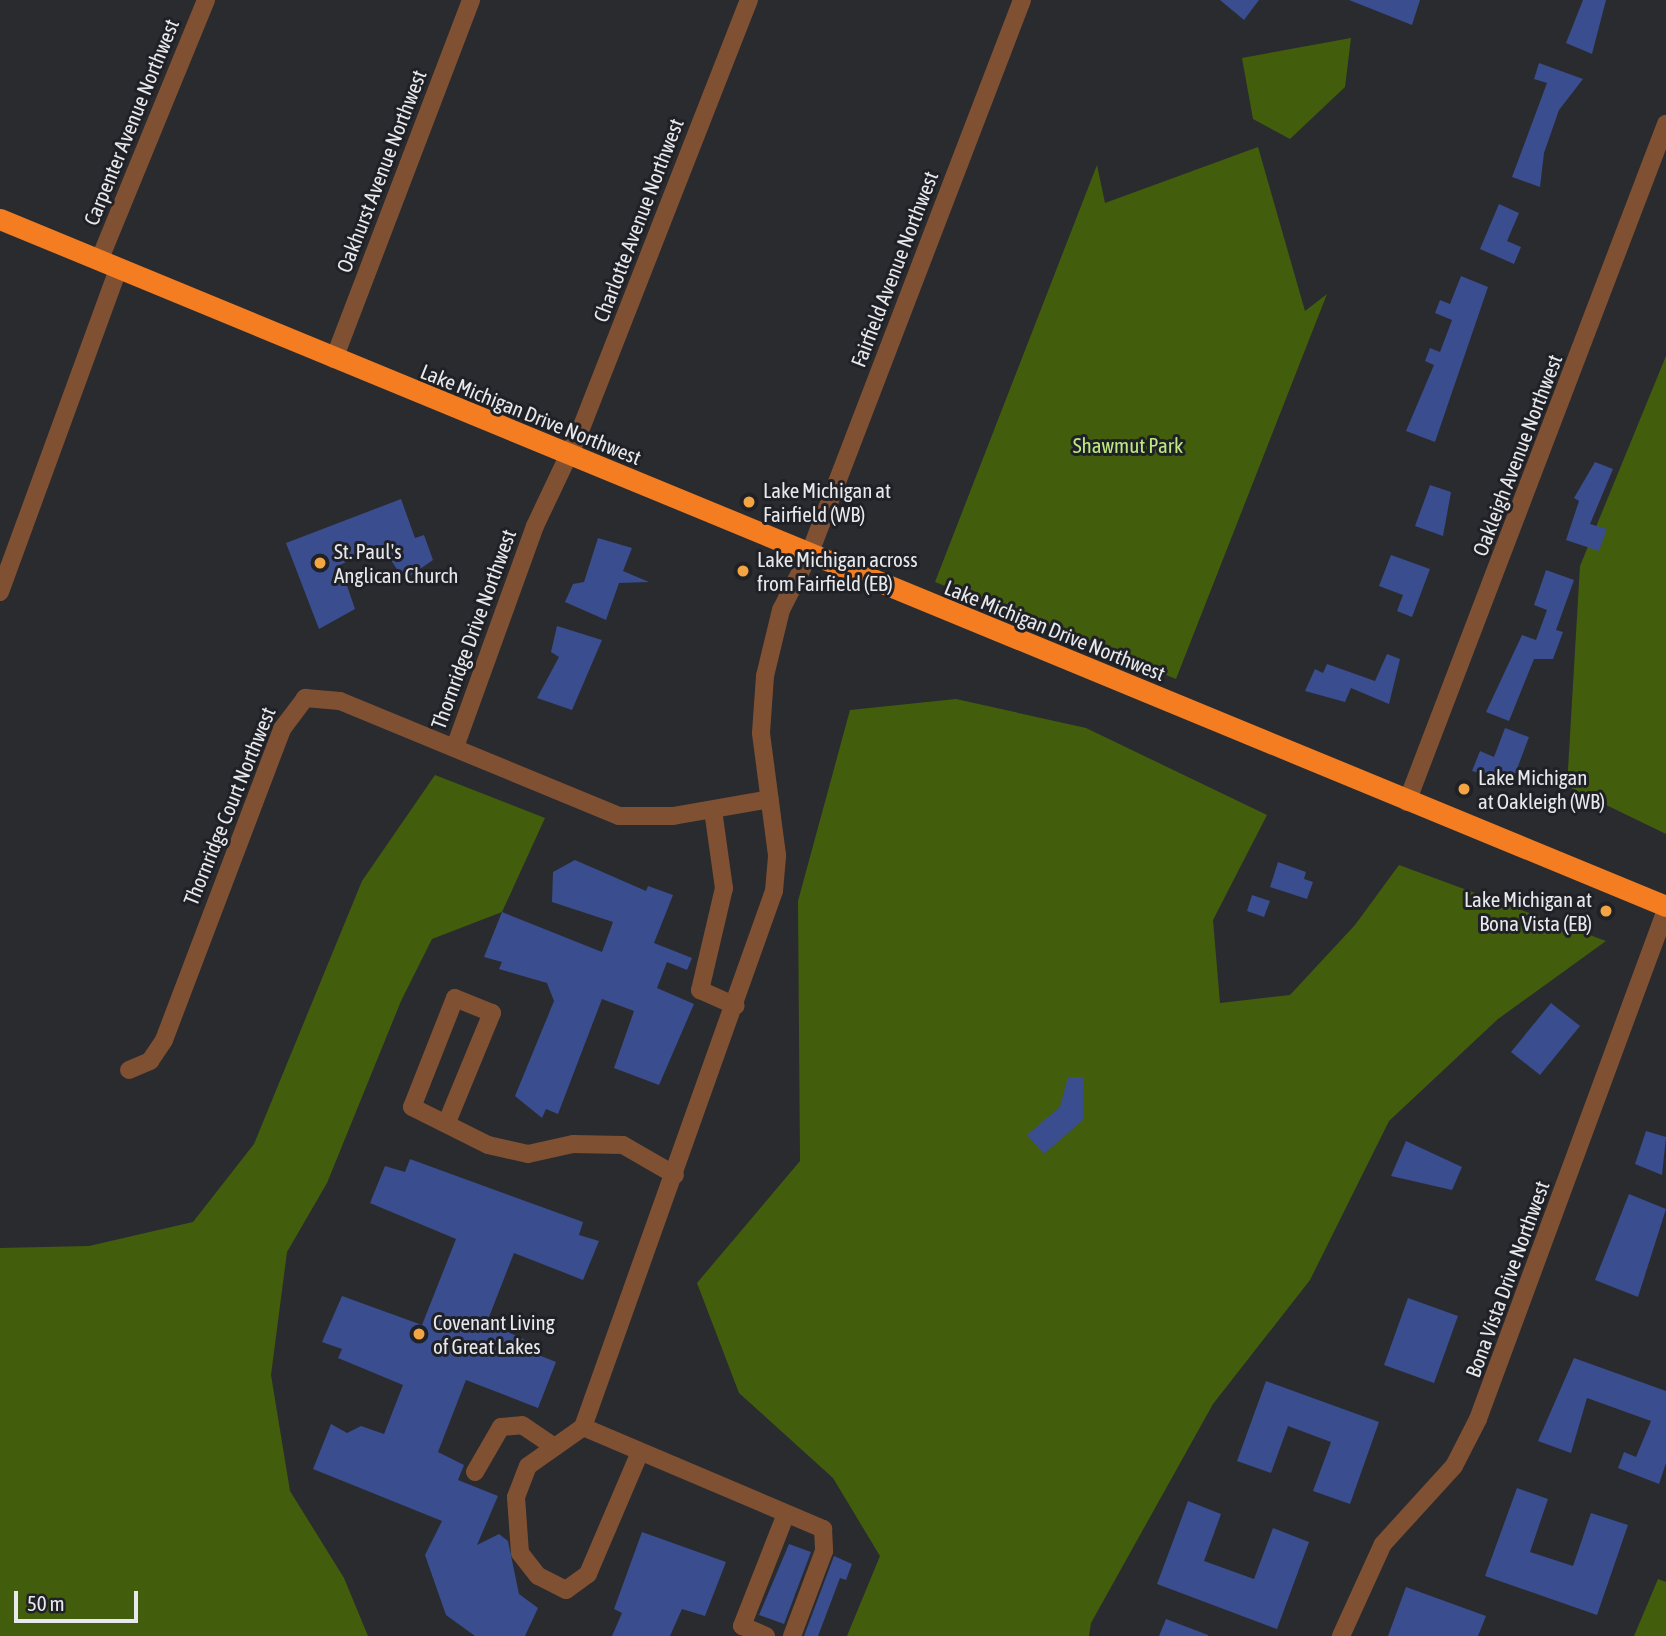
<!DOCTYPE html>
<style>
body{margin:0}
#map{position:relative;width:1666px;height:1636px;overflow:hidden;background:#2a2b2f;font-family:"Asap Condensed",sans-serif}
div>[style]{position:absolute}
.green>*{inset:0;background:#425e0c}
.building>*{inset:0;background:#394d8f}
.street>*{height:18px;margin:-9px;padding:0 9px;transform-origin:9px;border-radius:9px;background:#805032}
.highway>*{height:21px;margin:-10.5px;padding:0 10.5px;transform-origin:10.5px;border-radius:10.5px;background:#f37d20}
.dots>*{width:19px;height:19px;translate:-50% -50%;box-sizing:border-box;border:4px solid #202126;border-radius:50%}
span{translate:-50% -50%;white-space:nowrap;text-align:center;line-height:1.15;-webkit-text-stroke:6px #202126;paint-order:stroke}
.street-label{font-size:21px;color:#e8e9ec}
.park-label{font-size:21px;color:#bce980}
.poi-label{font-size:21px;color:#e8e9ec}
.left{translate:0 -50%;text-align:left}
.right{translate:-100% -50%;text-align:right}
.scale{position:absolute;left:14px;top:1591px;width:124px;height:32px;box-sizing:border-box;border:4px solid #e8e9ec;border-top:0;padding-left:9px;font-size:21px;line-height:24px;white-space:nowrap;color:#e8e9ec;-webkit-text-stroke:5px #202126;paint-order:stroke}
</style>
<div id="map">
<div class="green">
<i style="clip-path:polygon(1351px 38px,1345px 87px,1290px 139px,1253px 119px,1242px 58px)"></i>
<i style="clip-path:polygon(1258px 147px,1305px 311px,1327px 294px,1176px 679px,935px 582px,1097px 165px,1105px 203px)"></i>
<i style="clip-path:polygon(1666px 356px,1666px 834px,1567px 786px,1580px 566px)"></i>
<i style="clip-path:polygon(956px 699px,1086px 728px,1267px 815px,1213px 920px,1220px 1003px,1290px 995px,1355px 925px,1399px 865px,1606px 941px,1498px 1019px,1389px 1121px,1310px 1280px,1213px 1404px,1091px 1623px,1089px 1636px,847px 1636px,880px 1556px,833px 1478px,739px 1393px,697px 1283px,800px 1161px,798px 901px,850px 710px)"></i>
<i style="clip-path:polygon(435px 775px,545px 818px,502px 912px,432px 939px,401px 1001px,327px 1183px,287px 1252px,271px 1375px,290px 1491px,344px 1578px,368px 1636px,0 1636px,0 1248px,89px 1246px,193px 1222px,254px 1144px,362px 881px)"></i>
<i style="clip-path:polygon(1658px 1579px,1666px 1582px,1666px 1636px,1634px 1636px)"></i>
</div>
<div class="building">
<i style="clip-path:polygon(1220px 0,1259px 0,1244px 20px)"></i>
<i style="clip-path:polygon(1349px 0,1420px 0,1412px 25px)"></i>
<i style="clip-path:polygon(1583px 0,1606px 0,1592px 54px,1566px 43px)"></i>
<i style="clip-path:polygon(1539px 63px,1583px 79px,1559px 110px,1544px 153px,1540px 187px,1512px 177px,1547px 83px,1534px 79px)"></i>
<i style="clip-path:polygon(1499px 204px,1519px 213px,1507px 241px,1521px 247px,1514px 264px,1480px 249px)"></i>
<i style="clip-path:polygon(1461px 276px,1488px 287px,1435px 442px,1406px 431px,1434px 365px,1425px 361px,1430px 348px,1440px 352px,1452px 320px,1435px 313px,1440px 300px,1450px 304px)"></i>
<i style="clip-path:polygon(1595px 462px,1613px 469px,1590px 524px,1607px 529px,1599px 551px,1566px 540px,1579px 501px,1574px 498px)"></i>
<i style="clip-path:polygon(1430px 485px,1451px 492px,1443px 536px,1415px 526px)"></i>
<i style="clip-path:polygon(401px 499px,415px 538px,424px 535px,433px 560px,404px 580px,381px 545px,340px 565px,355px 609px,319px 629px,286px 543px)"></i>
<i style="clip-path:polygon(598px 538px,632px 548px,623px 571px,649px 582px,619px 583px,606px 620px,565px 602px,573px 584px,584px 582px)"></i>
<i style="clip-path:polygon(1391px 555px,1430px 569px,1412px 617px,1397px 611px,1403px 595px,1379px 586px)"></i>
<i style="clip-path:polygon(1546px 570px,1574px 580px,1556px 630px,1563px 632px,1553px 659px,1534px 659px,1509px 721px,1486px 712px,1522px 635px,1536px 640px,1547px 610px,1534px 605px)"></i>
<i style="clip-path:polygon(557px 626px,602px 640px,572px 710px,537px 698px,559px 657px,551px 652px)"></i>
<i style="clip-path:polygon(1387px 654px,1400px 659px,1389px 704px,1351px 688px,1345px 702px,1305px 691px,1315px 669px,1323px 673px,1327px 664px,1375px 681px)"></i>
<i style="clip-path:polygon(1505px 728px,1529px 737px,1512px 782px,1472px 771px,1480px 751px,1494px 757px)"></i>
<i style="clip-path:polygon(575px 860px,646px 891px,648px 886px,673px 895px,654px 943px,692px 958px,687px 970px,667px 962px,657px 988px,694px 1004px,659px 1085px,614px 1068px,634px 1011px,602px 999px,558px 1114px,546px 1109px,542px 1118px,515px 1096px,554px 1001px,547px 983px,499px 969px,502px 962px,484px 957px,502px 912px,602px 952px,613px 922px,552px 902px,553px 872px)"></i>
<i style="clip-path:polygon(1278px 862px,1306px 872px,1304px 879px,1313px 882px,1307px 899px,1270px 887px)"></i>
<i style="clip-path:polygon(1252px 895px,1270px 901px,1264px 917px,1247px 911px)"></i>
<i style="clip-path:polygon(1551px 1003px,1580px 1026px,1540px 1075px,1511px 1052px)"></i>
<i style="clip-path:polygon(1068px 1077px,1084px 1077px,1083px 1120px,1044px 1154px,1027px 1135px,1060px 1107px)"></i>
<i style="clip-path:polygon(1646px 1131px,1666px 1137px,1662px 1175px,1635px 1164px)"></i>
<i style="clip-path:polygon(1406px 1141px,1462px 1167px,1452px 1190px,1391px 1176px)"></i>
<i style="clip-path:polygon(410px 1159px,583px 1222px,579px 1235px,599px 1241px,583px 1280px,514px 1253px,487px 1322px,538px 1346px,536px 1354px,556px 1362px,538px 1408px,466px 1380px,438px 1452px,464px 1465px,458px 1480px,498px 1496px,477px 1545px,499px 1534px,508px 1541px,519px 1594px,538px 1608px,525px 1636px,475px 1636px,446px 1615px,425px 1555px,442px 1521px,313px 1469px,331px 1424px,347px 1433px,361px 1426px,384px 1434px,403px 1385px,338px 1358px,342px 1349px,322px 1342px,342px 1296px,422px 1325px,456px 1239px,370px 1203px,385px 1166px,405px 1172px)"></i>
<i style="clip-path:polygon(1629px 1194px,1666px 1209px,1638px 1297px,1595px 1280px)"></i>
<i style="clip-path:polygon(1408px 1298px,1458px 1316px,1434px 1383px,1384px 1365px)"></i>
<i style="clip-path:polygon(1574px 1358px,1666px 1391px,1666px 1463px,1659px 1484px,1618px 1468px,1624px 1452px,1636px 1457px,1651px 1421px,1587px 1398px,1571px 1453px,1538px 1441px)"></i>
<i style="clip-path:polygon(1266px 1381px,1379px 1422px,1350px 1504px,1313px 1491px,1331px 1442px,1288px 1426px,1271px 1473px,1237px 1461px)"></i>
<i style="clip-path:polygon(1517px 1488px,1548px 1499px,1530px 1552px,1573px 1566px,1591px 1513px,1628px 1525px,1597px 1615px,1485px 1576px)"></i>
<i style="clip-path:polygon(1188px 1501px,1221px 1514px,1204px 1561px,1254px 1579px,1273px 1528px,1309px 1542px,1277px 1629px,1157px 1584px)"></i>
<i style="clip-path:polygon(642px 1532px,726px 1562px,705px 1616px,682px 1609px,670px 1636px,612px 1636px,622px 1613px,614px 1609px)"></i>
<i style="clip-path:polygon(789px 1544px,811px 1552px,784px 1624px,759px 1615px)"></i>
<i style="clip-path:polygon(834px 1556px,852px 1564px,846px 1580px,840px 1578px,818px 1636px,804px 1636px)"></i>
<i style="clip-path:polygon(1406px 1587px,1486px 1616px,1478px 1636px,1388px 1636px)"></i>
<i style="clip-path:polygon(1166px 1619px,1208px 1635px,1208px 1636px,1159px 1636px)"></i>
</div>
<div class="street">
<i style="left:99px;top:261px;width:282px;rotate:-67.7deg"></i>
<i style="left:334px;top:359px;width:384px;rotate:-69.1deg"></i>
<i style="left:0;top:592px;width:344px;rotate:-69.9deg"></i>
<i style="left:455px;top:747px;width:235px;rotate:-70.1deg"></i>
<i style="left:535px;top:526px;width:105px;rotate:-64.7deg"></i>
<i style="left:580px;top:431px;width:463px;rotate:-68.6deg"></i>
<i style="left:1407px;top:802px;width:726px;rotate:-69.09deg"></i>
<i style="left:713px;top:810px;width:79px;rotate:82deg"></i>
<i style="left:724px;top:888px;width:105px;rotate:103.2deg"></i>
<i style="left:700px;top:990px;width:39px;rotate:24deg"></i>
<i style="left:129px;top:1070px;width:23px;rotate:-23deg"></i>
<i style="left:150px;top:1061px;width:25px;rotate:-56deg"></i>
<i style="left:164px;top:1040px;width:333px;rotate:-69.2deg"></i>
<i style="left:282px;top:729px;width:39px;rotate:-53deg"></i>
<i style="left:305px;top:698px;width:35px;rotate:5deg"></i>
<i style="left:340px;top:701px;width:302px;rotate:22.4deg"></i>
<i style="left:619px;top:816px;width:54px"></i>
<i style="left:673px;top:816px;width:98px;rotate:-9.9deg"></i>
<i style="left:447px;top:1122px;width:118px;rotate:-67.6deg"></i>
<i style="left:492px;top:1013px;width:40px;rotate:-158deg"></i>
<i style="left:455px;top:998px;width:117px;rotate:111.5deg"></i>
<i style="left:412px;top:1107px;width:85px;rotate:26.6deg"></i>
<i style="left:488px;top:1145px;width:41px;rotate:12.7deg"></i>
<i style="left:528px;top:1154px;width:46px;rotate:-12.5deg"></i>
<i style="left:573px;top:1144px;width:50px;rotate:1.1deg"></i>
<i style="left:623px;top:1145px;width:60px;rotate:30deg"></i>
<i style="left:583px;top:1427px;width:261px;rotate:23deg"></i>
<i style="left:823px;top:1529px;width:22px;rotate:87deg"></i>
<i style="left:824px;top:1551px;width:91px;rotate:110.6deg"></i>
<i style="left:640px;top:1452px;width:133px;rotate:113.1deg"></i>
<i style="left:588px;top:1574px;width:27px;rotate:144deg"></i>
<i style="left:566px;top:1590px;width:31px;rotate:-153deg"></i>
<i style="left:538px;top:1576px;width:29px;rotate:-128deg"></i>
<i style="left:520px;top:1553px;width:56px;rotate:-94.1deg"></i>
<i style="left:516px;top:1497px;width:33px;rotate:-69deg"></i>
<i style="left:528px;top:1466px;width:67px;rotate:-35.3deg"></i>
<i style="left:583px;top:1427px;width:569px;rotate:-70.39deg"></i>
<i style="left:774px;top:891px;width:36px;rotate:-85deg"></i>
<i style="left:777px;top:855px;width:123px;rotate:-97.5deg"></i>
<i style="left:761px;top:733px;width:57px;rotate:-86deg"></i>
<i style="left:765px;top:676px;width:68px;rotate:-76.4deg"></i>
<i style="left:781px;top:610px;width:62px;rotate:-63deg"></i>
<i style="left:809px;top:555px;width:594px;rotate:-69deg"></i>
<i style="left:475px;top:1472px;width:52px;rotate:-60deg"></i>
<i style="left:501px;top:1427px;width:21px;rotate:-5deg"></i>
<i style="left:522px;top:1425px;width:36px;rotate:34deg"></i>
<i style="left:766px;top:1636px;width:26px;rotate:-157deg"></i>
<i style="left:742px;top:1626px;width:120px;rotate:-68.6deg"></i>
<i style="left:1341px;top:1636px;width:101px;rotate:-65.5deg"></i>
<i style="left:1383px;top:1544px;width:105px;rotate:-47.7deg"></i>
<i style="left:1454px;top:1466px;width:53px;rotate:-62.9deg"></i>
<i style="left:1478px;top:1419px;width:543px;rotate:-69.73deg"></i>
</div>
<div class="highway">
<i style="left:0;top:219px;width:1802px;rotate:22.41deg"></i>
</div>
<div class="dots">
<i style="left:749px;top:502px;background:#f2a542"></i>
<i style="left:320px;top:563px;background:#f2a542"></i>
<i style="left:743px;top:571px;background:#f2a542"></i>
<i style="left:1464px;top:789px;background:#f2a542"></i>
<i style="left:1606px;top:911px;background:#f2a542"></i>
<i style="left:419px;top:1334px;background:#f2a542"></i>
</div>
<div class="street-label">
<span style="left:131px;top:122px;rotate:-68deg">Carpenter Avenue Northwest</span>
<span style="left:381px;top:171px;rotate:-69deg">Oakhurst Avenue Northwest</span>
<span style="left:638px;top:220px;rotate:-69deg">Charlotte Avenue Northwest</span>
<span style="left:894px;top:269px;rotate:-69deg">Fairfield Avenue Northwest</span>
<span style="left:531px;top:414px;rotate:22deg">Lake Michigan Drive Northwest</span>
<span style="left:1517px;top:455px;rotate:-69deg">Oakleigh Avenue Northwest</span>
<span style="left:473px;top:629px;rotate:-70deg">Thornridge Drive Northwest</span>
<span style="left:1055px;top:630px;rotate:22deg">Lake Michigan Drive Northwest</span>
<span style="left:229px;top:806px;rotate:-68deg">Thornridge Court Northwest</span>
<span style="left:1507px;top:1279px;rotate:-70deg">Bona Vista Drive Northwest</span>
</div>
<div class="park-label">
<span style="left:1128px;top:445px">Shawmut Park</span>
</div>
<div class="poi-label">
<span class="left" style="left:763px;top:502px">Lake Michigan at<br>Fairfield (WB)</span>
<span class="left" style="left:334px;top:563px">St. Paul's<br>Anglican Church</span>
<span class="left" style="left:757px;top:571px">Lake Michigan across<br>from Fairfield (EB)</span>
<span class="left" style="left:1478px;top:789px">Lake Michigan<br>at Oakleigh (WB)</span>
<span class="right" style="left:1592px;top:911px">Lake Michigan at<br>Bona Vista (EB)</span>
<span class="left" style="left:433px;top:1334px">Covenant Living<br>of Great Lakes</span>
</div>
<div class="scale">50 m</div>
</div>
